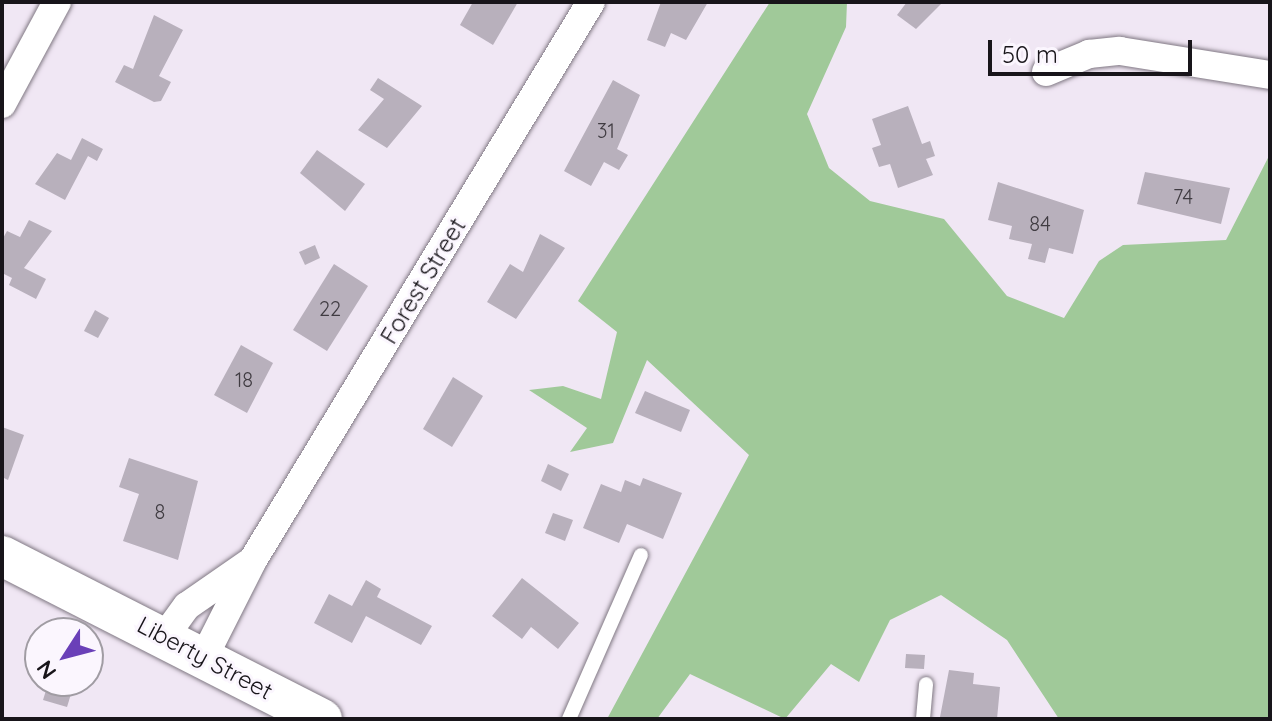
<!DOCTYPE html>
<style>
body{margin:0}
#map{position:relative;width:1272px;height:721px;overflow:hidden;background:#f0e7f4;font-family:Quicksand,sans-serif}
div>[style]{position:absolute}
.green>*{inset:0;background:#a0c999}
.building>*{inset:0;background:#b8b0bc}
.roads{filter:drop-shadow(0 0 2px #807883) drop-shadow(0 0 2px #807883)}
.service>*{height:14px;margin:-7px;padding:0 7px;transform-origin:7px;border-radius:7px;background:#fff}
.minor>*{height:28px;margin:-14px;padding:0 14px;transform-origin:14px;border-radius:14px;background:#fff}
.secondary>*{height:40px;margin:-20px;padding:0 20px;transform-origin:20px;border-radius:20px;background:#fff}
span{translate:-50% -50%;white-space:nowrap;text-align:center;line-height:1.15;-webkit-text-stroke:6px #fbf6fe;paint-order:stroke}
.number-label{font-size:20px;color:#403c42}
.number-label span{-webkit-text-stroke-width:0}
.street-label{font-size:24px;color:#18151a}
.frame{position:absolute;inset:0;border:4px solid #18151a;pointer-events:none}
.north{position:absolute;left:24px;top:617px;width:80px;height:80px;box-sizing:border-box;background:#fbf6fe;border:2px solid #a09ca3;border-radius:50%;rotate:234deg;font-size:22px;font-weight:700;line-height:32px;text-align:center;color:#18151a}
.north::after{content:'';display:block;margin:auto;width:28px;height:36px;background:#6a40b8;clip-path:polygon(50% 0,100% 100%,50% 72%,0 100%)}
.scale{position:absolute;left:988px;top:40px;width:204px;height:36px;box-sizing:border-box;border:4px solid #18151a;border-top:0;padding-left:10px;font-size:24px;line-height:28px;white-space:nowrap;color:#18151a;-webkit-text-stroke:6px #fbf6fe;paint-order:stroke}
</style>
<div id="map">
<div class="green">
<i style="clip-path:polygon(770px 2px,847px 2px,846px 27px,807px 114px,829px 168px,870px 201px,944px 219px,1007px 296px,1064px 318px,1099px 261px,1123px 245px,1226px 240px,1270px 154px,1270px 719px,1059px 719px,1007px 640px,941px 595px,890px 620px,859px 682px,831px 664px,785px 719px,690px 674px,657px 719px,607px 719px,749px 455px,647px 360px,613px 443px,570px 452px,587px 428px,529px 390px,563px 386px,601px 399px,617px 332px,578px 301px)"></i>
</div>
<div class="building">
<i style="clip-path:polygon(473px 2px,518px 2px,493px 45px,460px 25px)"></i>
<i style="clip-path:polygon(661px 2px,708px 2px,686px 40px,671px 33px,665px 47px,647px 40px)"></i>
<i style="clip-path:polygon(907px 2px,943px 2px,916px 29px,897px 15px)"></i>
<i style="clip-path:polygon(154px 15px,183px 30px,159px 76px,171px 82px,161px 101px,154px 102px,115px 82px,124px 65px,133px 69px)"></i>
<i style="clip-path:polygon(378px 78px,422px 106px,387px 148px,358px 130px,384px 99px,370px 90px)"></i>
<i style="clip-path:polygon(613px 80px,640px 95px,617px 149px,628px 155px,619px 170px,604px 162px,591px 186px,564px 171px)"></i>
<i style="clip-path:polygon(908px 106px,922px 144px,930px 141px,935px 156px,926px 159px,933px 175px,898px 188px,890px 164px,879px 167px,872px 148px,881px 145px,872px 119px)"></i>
<i style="clip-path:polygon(82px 138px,103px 149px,97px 161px,88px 156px,65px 200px,35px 184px,57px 153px,71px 160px)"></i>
<i style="clip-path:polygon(317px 150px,365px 184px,345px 211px,300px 173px)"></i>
<i style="clip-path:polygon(1145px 172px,1230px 188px,1221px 224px,1137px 204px)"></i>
<i style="clip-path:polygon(998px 182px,1084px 210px,1073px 254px,1049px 248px,1045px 263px,1028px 259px,1032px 244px,1009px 239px,1012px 226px,988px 220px)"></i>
<i style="clip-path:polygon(29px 220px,52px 231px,24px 268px,46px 279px,36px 299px,9px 285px,12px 278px,2px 273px,2px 240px,7px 231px,20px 237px)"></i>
<i style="clip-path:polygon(540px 234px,565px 248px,516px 319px,487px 302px,510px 264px,523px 272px)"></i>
<i style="clip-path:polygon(315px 245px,320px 258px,305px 265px,299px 252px)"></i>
<i style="clip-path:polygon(334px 264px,368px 286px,327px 351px,293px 330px)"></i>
<i style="clip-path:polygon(95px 310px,109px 318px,98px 338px,84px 331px)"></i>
<i style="clip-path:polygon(241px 345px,273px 363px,247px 413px,214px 395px)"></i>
<i style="clip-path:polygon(453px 377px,483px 396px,452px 447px,423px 429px)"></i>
<i style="clip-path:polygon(645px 391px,690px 410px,681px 432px,635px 413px)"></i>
<i style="clip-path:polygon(2px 427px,24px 435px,8px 480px,2px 477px)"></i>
<i style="clip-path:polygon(129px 458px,198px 481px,178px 560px,123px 541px,139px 494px,119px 487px)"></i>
<i style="clip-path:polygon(548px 464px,569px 474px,561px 491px,541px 481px)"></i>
<i style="clip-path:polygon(643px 478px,682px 493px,663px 539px,627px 524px,619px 543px,583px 528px,601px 484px,621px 492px,625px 480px,640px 486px)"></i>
<i style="clip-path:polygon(553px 513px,573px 520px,565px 541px,545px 533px)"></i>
<i style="clip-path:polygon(522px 578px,579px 623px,558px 649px,531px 627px,522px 639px,492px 616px)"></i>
<i style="clip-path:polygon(366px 580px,381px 589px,377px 597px,432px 626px,421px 645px,366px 616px,352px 643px,314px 623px,329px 594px,352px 606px)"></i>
<i style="clip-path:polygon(906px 654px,925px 655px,924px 669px,905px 668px)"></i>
<i style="clip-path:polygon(949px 670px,974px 673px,973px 684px,1000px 687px,997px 719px,940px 717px)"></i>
<i style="clip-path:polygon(49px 681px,75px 681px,67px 707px,43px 700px)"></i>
</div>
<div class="roads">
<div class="service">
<i style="left:569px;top:719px;width:179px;rotate:-66.3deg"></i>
<i style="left:923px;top:719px;width:35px;rotate:-85deg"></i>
</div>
<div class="minor">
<i style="left:1046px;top:72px;width:47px;rotate:-22.7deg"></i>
<i style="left:1089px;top:54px;width:31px;rotate:-6deg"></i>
<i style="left:1120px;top:51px;width:152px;rotate:9.1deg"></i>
<i style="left:2px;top:104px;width:116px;rotate:-61.7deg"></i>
<i style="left:165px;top:636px;width:37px;rotate:-54deg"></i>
<i style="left:187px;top:606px;width:75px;rotate:-34.7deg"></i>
<i style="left:204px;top:657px;width:109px;rotate:-63.2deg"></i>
<i style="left:253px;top:560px;width:652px;rotate:-58.8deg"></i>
</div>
<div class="secondary">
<i style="left:2px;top:556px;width:359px;rotate:27deg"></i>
</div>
</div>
<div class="number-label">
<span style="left:606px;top:130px">31</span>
<span style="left:1183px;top:196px">74</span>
<span style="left:1040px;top:223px">84</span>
<span style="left:330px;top:308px">22</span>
<span style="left:244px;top:379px">18</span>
<span style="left:160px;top:511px">8</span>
</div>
<div class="street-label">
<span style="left:423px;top:281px;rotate:-59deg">Forest Street</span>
<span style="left:205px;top:658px;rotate:28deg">Liberty Street</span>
</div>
<div class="frame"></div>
<div class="north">N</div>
<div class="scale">50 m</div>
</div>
